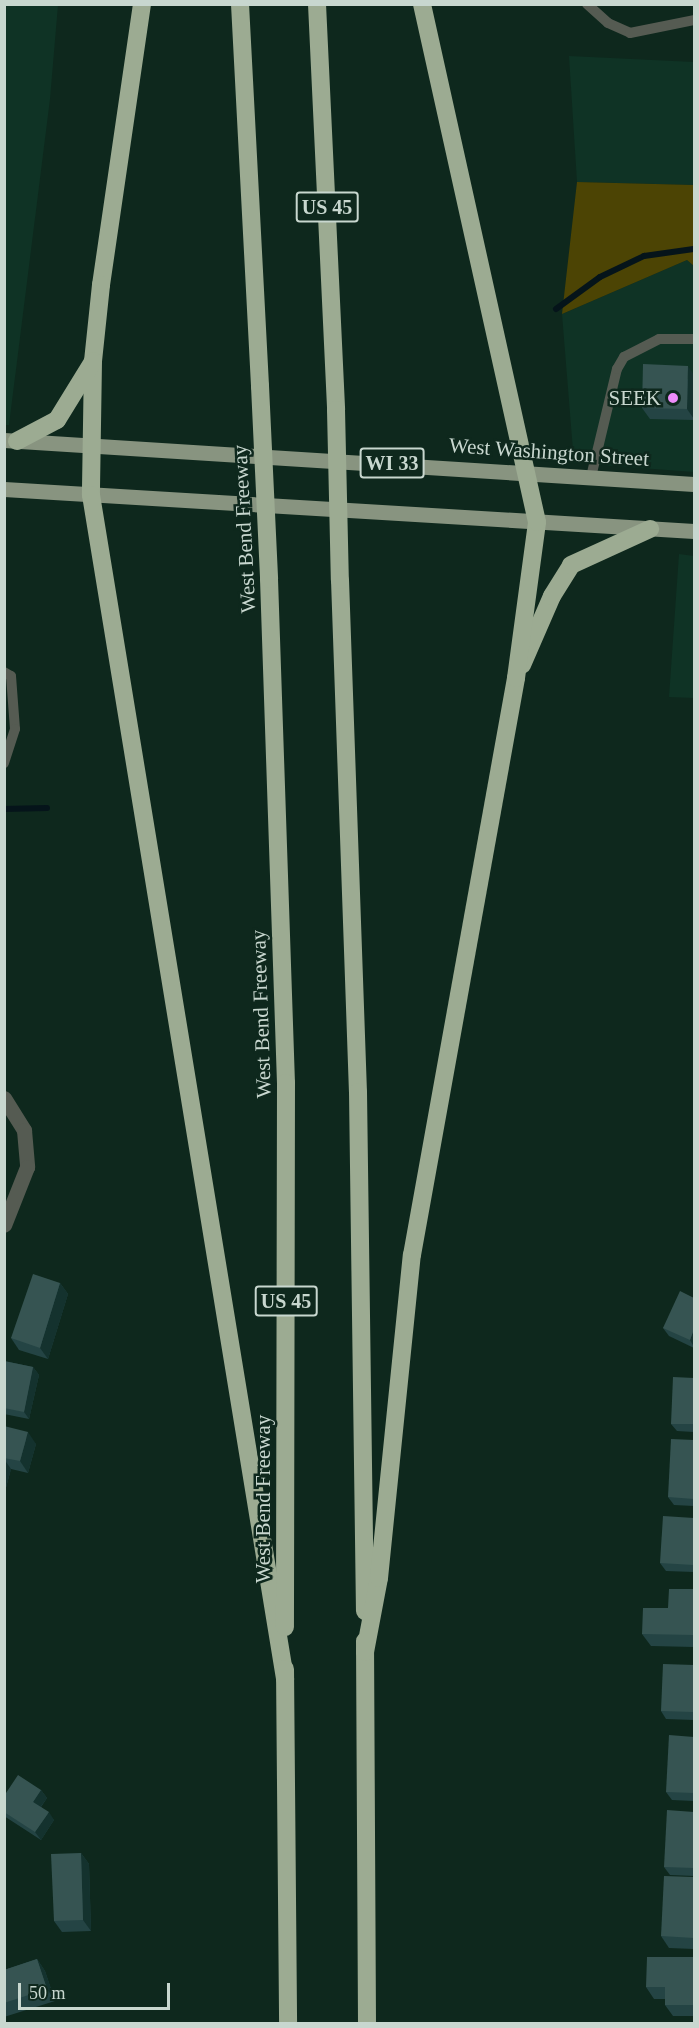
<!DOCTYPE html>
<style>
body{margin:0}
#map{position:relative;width:699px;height:2028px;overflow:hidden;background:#0e281d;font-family:"Times New Roman",serif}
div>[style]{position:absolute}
.built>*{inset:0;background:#0f3325}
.green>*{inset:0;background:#4c4404}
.stream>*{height:6px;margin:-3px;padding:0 3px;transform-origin:3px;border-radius:3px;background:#05141a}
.lane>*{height:10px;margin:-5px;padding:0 5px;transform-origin:5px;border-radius:5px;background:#555b52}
.street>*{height:15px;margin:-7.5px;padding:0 7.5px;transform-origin:7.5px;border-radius:7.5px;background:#555b52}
.primary>*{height:15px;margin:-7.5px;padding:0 7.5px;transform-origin:7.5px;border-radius:7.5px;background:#889480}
.highway>*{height:18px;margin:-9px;padding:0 9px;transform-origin:9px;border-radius:9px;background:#9cab92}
.highway-bridge>*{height:18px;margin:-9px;padding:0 9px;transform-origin:9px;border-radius:9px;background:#9cab92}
.wall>*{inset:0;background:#244444}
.shaded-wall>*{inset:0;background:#14322e}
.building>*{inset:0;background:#365452}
.dots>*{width:16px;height:16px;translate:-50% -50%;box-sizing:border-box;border:3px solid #0e281d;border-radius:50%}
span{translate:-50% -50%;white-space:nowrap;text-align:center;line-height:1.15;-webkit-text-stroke:5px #0e281d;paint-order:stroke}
.shield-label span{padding:2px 4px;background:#0e281d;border:2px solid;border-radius:4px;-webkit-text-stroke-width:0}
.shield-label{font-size:20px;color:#c8d7cf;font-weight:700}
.poi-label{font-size:21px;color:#c8d7cf}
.right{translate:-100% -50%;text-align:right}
.street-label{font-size:21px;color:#c8d7cf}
.frame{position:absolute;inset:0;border:6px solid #c8d7cf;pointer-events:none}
.scale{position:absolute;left:18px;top:1983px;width:152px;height:27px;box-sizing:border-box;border:3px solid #c8d7cf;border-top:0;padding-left:8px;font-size:18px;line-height:21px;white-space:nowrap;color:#c8d7cf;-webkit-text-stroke:4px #0e281d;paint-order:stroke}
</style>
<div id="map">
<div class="built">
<i style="clip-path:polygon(4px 5px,58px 5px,50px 99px,9px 425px,5px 425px)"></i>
<i style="clip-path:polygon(569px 56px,694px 62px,694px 185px,577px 182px)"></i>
<i style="clip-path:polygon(687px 260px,694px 266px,694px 472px,574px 463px,562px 314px)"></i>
<i style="clip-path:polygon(679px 554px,694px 556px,694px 698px,669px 697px)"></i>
</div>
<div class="green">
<i style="clip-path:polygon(577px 182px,694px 185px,694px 266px,687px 260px,562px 314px)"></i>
</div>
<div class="stream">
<i style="left:556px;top:309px;width:54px;rotate:-36deg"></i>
<i style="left:600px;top:277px;width:49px;rotate:-25.5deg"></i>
<i style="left:644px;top:256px;width:50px;rotate:-8deg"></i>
<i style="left:4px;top:809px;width:43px;rotate:-1.3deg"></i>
</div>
<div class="lane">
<i style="left:587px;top:4px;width:28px;rotate:42deg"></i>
<i style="left:608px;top:23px;width:24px;rotate:24deg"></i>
<i style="left:630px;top:33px;width:65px;rotate:-11.5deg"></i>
<i style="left:591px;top:477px;width:111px;rotate:-76.5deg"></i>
<i style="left:617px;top:369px;width:14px;rotate:-60deg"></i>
<i style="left:624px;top:357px;width:39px;rotate:-27deg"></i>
<i style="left:659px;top:339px;width:35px"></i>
<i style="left:4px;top:672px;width:8px;rotate:30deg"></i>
<i style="left:11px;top:676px;width:53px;rotate:85.7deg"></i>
<i style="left:15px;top:729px;width:36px;rotate:108deg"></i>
</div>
<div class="street">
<i style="left:4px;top:1098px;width:38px;rotate:58deg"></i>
<i style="left:24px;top:1130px;width:37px;rotate:85deg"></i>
<i style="left:27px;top:1167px;width:62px;rotate:111.6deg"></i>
</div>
<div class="primary">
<i style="left:4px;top:440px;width:691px;rotate:3.65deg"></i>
<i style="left:4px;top:489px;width:691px;rotate:3.48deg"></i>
</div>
<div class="highway">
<i style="left:142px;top:4px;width:284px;rotate:98.3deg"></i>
<i style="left:101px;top:285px;width:76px;rotate:96deg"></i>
<i style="left:93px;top:361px;width:134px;rotate:90.9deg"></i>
<i style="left:91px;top:495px;width:1200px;rotate:80.69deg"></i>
<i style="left:240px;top:4px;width:383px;rotate:87deg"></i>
<i style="left:317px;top:4px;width:406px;rotate:87.3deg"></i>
<i style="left:17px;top:441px;width:45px;rotate:-27.7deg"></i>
<i style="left:57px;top:420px;width:67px;rotate:-58.4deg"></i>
<i style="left:269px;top:579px;width:504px;rotate:88.07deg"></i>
<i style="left:286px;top:1083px;width:544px;rotate:90.11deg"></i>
<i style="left:340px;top:580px;width:512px;rotate:87.99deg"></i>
<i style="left:358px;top:1092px;width:519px;rotate:89.23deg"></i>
<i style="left:522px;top:665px;width:75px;rotate:-66.5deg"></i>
<i style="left:552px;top:596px;width:36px;rotate:-58deg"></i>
<i style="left:571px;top:565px;width:87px;rotate:-24.5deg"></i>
<i style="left:365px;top:1641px;width:383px;rotate:89.7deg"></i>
<i style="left:365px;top:1652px;width:75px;rotate:-79.3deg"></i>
<i style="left:379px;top:1578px;width:325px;rotate:-84.2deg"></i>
<i style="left:412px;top:1255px;width:586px;rotate:-79.78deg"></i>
<i style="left:516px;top:678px;width:157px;rotate:-82.3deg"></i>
<i style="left:537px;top:522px;width:531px;rotate:-102.52deg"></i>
<i style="left:285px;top:1669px;width:355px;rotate:89.5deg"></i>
</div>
<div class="highway-bridge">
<i style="left:260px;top:386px;width:193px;rotate:87.3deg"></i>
<i style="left:336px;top:410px;width:170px;rotate:88.7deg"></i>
</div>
<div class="wall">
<i style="clip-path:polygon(694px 375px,694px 420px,650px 419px,642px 408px)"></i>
<i style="clip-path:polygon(60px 1283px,68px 1294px,48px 1359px,19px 1350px,11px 1338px)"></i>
<i style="clip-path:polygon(694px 1298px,694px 1348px,669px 1336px,663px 1328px)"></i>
<i style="clip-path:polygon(4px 1361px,33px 1367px,39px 1375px,29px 1419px,4px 1414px)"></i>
<i style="clip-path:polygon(694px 1378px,694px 1432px,677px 1431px,671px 1424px)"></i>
<i style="clip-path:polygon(4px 1426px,36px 1444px,28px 1473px,11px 1469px,4px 1495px)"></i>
<i style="clip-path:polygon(694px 1440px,694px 1506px,674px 1505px,668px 1497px)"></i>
<i style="clip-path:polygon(694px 1518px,694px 1572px,666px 1571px,660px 1563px)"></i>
<i style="clip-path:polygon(694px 1589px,694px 1647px,651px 1646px,642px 1634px,668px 1608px)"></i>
<i style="clip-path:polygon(694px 1665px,694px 1720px,666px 1719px,661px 1711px)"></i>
<i style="clip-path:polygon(694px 1737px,694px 1801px,672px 1800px,666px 1792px)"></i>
<i style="clip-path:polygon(41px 1790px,47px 1798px,41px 1807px,54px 1820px,41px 1840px,4px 1816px,4px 1796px)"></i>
<i style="clip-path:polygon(694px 1812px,694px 1876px,670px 1875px,664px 1867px)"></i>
<i style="clip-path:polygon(81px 1853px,89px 1864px,91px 1931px,62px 1932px,54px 1921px)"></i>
<i style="clip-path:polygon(694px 1877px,694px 1949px,669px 1948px,661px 1936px)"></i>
<i style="clip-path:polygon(694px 1957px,694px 2016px,673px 2016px,665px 2005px,665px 1999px,654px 1999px,646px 1987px)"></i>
<i style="clip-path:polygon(37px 1959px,45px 1971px,55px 2001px,4px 2017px,4px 1970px)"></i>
</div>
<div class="shaded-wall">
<i style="clip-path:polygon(688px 366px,694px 375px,694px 419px,687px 409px)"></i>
<i style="clip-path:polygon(60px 1283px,68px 1294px,48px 1359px,40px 1348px)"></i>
<i style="clip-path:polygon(694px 1329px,694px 1347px,690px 1340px)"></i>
<i style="clip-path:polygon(33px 1367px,39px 1375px,29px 1419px,24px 1412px)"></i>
<i style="clip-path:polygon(28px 1432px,36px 1444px,28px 1473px,20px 1461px)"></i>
<i style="clip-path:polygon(4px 1459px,11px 1469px,4px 1495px)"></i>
<i style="clip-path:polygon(694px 1694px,694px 1715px,693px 1712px)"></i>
<i style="clip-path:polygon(41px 1790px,47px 1798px,39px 1809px,33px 1802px)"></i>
<i style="clip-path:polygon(49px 1812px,54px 1820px,41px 1840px,35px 1832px)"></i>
<i style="clip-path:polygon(81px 1853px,89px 1864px,91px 1931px,83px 1920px)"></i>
<i style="clip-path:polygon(694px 1957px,694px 2006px,693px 2005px)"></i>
<i style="clip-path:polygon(37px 1959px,45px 1971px,55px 2001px,47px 1989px)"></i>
</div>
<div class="building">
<i style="clip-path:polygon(643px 364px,688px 366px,687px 409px,642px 408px)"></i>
<i style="clip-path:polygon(33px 1274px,60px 1283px,40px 1348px,11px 1338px)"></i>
<i style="clip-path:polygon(680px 1291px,694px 1298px,694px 1329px,690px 1340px,663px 1328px)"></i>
<i style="clip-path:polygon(4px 1361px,33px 1367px,24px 1412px,4px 1408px)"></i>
<i style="clip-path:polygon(673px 1377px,694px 1378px,694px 1424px,671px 1424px)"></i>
<i style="clip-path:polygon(4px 1426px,28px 1432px,20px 1461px,4px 1458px)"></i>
<i style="clip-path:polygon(671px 1439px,694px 1440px,694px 1499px,668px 1497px)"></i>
<i style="clip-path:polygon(663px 1516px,694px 1518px,694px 1565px,660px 1563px)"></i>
<i style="clip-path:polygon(669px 1589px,694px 1589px,694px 1635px,642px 1634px,643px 1608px,668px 1608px)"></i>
<i style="clip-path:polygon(663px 1664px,694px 1665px,694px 1694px,693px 1712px,661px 1711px)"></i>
<i style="clip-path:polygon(669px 1735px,694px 1737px,694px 1793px,666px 1792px)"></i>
<i style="clip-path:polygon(18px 1775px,41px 1790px,33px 1802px,49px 1812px,35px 1832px,4px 1812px,4px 1796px)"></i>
<i style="clip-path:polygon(667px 1810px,694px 1812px,694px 1868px,664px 1867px)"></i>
<i style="clip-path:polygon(81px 1853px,83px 1920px,54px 1921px,51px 1854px)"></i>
<i style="clip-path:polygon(664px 1876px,694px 1877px,694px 1938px,661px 1936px)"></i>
<i style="clip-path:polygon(647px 1957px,694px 1957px,693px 2005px,665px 2005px,665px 1987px,646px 1987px)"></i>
<i style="clip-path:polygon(37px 1959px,47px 1989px,4px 2003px,4px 1970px)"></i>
</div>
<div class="dots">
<i style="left:673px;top:398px;background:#ed8cf9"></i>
</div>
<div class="shield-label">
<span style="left:327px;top:207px">US 45</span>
<span style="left:392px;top:463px">WI 33</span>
<span style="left:286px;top:1301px">US 45</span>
</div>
<div class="poi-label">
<span class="right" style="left:661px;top:398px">SEEK</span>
</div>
<div class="street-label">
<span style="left:549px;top:452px;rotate:4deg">West Washington Street</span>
<span style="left:244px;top:529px;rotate:-93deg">West Bend Freeway</span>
<span style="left:261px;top:1014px;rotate:-92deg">West Bend Freeway</span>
<span style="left:263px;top:1499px;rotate:-90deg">West Bend Freeway</span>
</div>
<div class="frame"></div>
<div class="scale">50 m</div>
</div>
